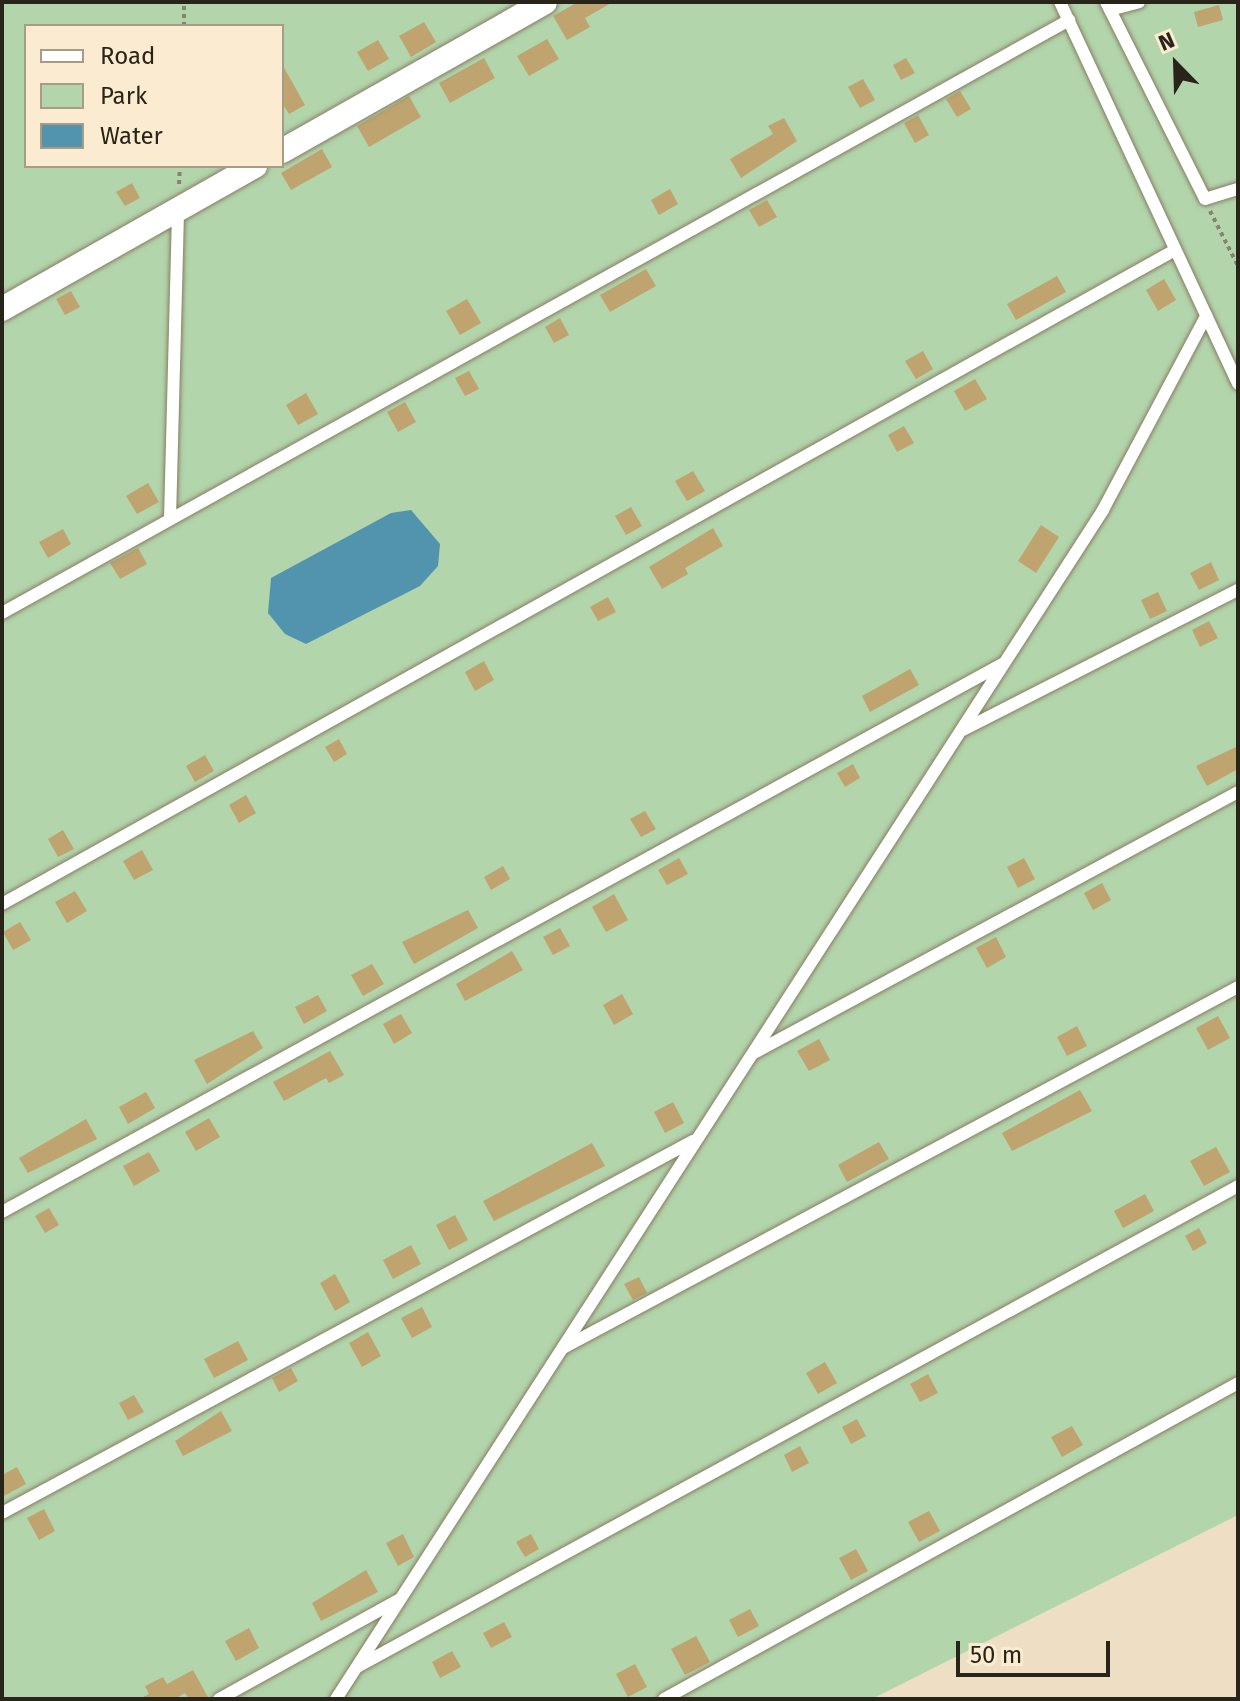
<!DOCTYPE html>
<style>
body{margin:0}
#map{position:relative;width:1240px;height:1701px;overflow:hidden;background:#eedfc4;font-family:"Fira Sans",sans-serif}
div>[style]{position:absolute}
.green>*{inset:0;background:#b2d5ac}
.water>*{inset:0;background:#5294ad}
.building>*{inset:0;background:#bfa46f}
.path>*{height:4px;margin-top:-2px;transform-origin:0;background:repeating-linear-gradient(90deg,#8b816f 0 4px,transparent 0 8px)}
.roads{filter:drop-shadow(0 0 2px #897c63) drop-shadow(0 0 2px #897c63)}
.lane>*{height:12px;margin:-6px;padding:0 6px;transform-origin:6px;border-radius:6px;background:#fff}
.street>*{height:24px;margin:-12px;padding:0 12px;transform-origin:12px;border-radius:12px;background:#fff}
span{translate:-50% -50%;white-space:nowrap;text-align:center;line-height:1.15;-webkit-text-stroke:8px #fbecd1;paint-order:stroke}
.frame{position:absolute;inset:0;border:4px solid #29241a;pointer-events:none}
.legend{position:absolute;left:24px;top:24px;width:260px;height:144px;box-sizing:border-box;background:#fbecd1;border:2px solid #a79c88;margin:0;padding:10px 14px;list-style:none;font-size:24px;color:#29241a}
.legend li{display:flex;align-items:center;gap:16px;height:40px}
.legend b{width:40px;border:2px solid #a79c88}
.north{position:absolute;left:1136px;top:24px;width:80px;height:80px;-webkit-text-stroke:6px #fbecd1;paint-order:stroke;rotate:337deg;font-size:22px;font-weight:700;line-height:32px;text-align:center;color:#29241a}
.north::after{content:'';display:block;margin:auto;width:28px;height:36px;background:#29241a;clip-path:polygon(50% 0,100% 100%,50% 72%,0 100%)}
.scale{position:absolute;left:956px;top:1641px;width:154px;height:36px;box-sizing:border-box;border:4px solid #29241a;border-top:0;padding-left:10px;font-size:24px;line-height:28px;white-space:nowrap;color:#29241a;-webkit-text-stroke:6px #fbecd1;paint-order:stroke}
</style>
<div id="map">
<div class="green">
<i style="clip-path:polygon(evenodd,2px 2px,1238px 2px,1238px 1515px,872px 1699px,2px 1699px,2px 2px,26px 26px,282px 26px,282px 166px,26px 166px,26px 26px)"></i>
</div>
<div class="water">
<i style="clip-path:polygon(411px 510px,440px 544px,438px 566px,420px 586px,306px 644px,285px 634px,268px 613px,271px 578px,391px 513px)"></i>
</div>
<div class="building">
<i style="clip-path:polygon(578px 2px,613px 2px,585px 18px,590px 27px,567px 40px,553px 16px)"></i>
<i style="clip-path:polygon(1219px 5px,1223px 20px,1198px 27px,1194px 12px)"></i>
<i style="clip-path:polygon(424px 22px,436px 42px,411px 57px,399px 36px)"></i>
<i style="clip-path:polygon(547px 39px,559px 59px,529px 76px,517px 56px)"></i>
<i style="clip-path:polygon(378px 40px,389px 59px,368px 71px,357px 52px)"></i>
<i style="clip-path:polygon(484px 58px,495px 78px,450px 103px,439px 83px)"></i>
<i style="clip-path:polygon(906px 58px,915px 73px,901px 80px,893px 65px)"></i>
<i style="clip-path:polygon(282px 64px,305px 105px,289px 114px,282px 103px)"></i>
<i style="clip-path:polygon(863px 79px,875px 100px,860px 108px,848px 87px)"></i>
<i style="clip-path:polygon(960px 91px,971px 109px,957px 117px,946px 99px)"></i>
<i style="clip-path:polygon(409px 96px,421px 117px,369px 147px,357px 126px)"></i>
<i style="clip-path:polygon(918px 115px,929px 135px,915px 143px,904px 123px)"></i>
<i style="clip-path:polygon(784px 118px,797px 141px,741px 178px,730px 159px,773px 134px,768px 126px)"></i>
<i style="clip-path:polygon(322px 149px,332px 167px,291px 190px,281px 173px)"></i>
<i style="clip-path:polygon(132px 183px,140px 198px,125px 206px,116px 192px)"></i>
<i style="clip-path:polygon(670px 189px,678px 204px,659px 215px,651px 200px)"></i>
<i style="clip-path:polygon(767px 200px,777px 217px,759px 227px,749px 210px)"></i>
<i style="clip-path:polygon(646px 269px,656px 286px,610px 312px,600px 295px)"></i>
<i style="clip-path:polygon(1057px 276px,1066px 292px,1016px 320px,1007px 304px)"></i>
<i style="clip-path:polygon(1164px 279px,1176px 300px,1158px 311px,1146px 290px)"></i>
<i style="clip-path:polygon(71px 291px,80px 307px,65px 315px,56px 299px)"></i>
<i style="clip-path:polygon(467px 299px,481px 323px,460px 335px,446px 311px)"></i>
<i style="clip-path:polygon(560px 318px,569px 335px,554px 343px,545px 327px)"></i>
<i style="clip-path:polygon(923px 351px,933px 369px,916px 379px,905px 361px)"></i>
<i style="clip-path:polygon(469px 371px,479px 389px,465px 396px,455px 378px)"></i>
<i style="clip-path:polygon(975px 379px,987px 399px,965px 411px,954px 391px)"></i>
<i style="clip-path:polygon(306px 393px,318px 414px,298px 425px,286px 405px)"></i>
<i style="clip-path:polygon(405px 402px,416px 422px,398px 432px,387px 412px)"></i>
<i style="clip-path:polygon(904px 426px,914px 443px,897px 452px,888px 435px)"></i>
<i style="clip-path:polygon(693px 471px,705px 491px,687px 501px,675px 481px)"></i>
<i style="clip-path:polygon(148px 483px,159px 502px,137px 514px,126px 496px)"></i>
<i style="clip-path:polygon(631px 507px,642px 526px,626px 535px,615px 516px)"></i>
<i style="clip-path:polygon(1041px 525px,1059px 537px,1036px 573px,1018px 561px)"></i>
<i style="clip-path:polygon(713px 528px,723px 546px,685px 568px,688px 574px,662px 589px,649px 567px)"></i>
<i style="clip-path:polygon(63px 529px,71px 544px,48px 558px,39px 542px)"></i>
<i style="clip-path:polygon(138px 548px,147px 564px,120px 579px,110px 563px)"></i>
<i style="clip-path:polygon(1211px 562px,1219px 580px,1199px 590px,1190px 573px)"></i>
<i style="clip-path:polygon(1158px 592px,1167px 611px,1150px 619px,1141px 600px)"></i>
<i style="clip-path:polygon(608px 597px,616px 612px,598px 621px,590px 607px)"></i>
<i style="clip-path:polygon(1209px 621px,1218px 638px,1200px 647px,1192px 630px)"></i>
<i style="clip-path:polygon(484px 661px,494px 680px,475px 691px,465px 672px)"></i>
<i style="clip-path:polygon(910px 669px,919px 685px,870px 712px,862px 696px)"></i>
<i style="clip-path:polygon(339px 739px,347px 754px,334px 762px,325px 747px)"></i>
<i style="clip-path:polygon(1238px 746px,1238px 769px,1207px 786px,1196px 766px)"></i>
<i style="clip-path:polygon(205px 755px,214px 771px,195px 782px,186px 766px)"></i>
<i style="clip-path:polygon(853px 764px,860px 778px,845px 787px,837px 773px)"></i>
<i style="clip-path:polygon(246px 795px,256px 813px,239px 823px,229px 805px)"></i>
<i style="clip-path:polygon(645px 811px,656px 829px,641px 837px,630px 819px)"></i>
<i style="clip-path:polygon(63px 830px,74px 849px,58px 857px,48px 839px)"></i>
<i style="clip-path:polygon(142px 850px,153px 870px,134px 880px,123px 861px)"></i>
<i style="clip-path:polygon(679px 858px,688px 874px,667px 885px,658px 870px)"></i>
<i style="clip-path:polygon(1024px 858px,1035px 879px,1018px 888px,1007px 867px)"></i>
<i style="clip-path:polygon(503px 866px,510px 879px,491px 890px,484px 877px)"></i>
<i style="clip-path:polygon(1102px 883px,1111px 900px,1093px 910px,1084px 893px)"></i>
<i style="clip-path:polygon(75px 891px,87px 911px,67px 923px,55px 902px)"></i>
<i style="clip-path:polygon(614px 894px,628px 920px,606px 932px,592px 907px)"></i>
<i style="clip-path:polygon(468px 910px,478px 928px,414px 964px,402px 942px)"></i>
<i style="clip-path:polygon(20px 922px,31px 940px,13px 950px,3px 932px)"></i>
<i style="clip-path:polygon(560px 928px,570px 946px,553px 955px,543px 937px)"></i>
<i style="clip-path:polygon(996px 937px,1006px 957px,987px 968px,976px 948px)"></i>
<i style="clip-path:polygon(512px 951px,523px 970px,465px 1001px,456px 984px)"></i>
<i style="clip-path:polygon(372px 964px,384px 984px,363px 996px,351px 975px)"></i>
<i style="clip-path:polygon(622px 994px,633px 1014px,614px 1025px,603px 1005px)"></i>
<i style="clip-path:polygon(318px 995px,327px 1011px,304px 1024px,295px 1007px)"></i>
<i style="clip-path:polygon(401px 1014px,412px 1033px,394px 1044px,383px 1024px)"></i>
<i style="clip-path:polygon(1218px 1016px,1230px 1038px,1208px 1050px,1196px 1028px)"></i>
<i style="clip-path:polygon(1077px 1026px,1087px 1046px,1067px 1056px,1057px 1037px)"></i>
<i style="clip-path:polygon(253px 1031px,263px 1048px,207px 1084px,194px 1060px)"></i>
<i style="clip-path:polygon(819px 1039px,830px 1060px,809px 1071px,797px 1051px)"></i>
<i style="clip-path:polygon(330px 1051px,344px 1075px,329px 1083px,326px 1078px,284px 1101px,273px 1082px)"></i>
<i style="clip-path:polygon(1080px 1090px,1092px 1111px,1012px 1151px,1002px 1133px)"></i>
<i style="clip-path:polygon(146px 1092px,155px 1108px,128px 1124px,119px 1107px)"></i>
<i style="clip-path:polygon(673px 1102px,684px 1123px,665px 1133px,654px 1112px)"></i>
<i style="clip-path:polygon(209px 1118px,220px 1137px,196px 1151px,185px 1132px)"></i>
<i style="clip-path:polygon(86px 1119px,97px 1139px,28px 1173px,19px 1158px)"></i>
<i style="clip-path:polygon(879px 1142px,889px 1159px,847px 1182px,838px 1165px)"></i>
<i style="clip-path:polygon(592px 1143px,605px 1166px,494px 1221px,483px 1201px)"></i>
<i style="clip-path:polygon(1216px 1147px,1230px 1172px,1204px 1186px,1190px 1161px)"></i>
<i style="clip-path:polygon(149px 1152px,160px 1171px,134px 1186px,123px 1166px)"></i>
<i style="clip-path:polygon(1145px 1194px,1154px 1211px,1123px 1228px,1114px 1211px)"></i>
<i style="clip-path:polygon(49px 1208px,59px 1225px,45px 1233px,35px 1216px)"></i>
<i style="clip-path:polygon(455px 1215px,468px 1240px,449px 1250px,436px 1225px)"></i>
<i style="clip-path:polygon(1199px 1228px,1207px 1243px,1193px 1251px,1185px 1236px)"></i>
<i style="clip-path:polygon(411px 1245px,421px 1264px,393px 1279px,383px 1260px)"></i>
<i style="clip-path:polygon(335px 1274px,350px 1302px,335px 1311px,320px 1283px)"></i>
<i style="clip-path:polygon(639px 1277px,647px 1293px,633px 1300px,624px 1284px)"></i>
<i style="clip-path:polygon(422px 1307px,432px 1327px,412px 1338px,401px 1318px)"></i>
<i style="clip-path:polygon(368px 1332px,381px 1356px,362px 1367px,349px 1343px)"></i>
<i style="clip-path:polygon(238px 1341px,248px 1360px,214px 1378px,204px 1359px)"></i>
<i style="clip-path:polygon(825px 1362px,837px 1383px,818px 1394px,806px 1373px)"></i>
<i style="clip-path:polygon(291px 1368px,298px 1381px,279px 1392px,272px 1378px)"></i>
<i style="clip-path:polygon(928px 1374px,938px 1393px,920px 1402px,910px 1384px)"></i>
<i style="clip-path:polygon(134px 1395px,144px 1412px,128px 1420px,119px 1403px)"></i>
<i style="clip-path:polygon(221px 1411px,232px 1431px,183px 1456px,175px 1441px)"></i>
<i style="clip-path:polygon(857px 1419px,866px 1436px,851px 1444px,842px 1427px)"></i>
<i style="clip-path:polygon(1072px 1426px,1083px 1445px,1062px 1457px,1051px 1437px)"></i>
<i style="clip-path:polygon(800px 1446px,809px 1463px,792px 1472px,784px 1455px)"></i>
<i style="clip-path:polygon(17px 1467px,26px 1484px,2px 1497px,2px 1475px)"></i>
<i style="clip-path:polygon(44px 1509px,55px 1531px,39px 1540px,27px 1518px)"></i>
<i style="clip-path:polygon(929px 1511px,940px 1531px,919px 1542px,908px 1522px)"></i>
<i style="clip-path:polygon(403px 1534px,414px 1557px,398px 1566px,386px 1543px)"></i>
<i style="clip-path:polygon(531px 1534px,539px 1549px,525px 1557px,516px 1542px)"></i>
<i style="clip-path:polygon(856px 1549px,868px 1571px,851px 1580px,839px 1558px)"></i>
<i style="clip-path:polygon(366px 1570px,378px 1592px,321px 1621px,312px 1603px)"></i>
<i style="clip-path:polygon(750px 1609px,759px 1626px,738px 1637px,729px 1620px)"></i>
<i style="clip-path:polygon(504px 1622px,512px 1637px,491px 1648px,483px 1633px)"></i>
<i style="clip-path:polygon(249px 1628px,259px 1648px,236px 1661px,225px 1641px)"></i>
<i style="clip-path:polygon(696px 1636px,710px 1662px,685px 1675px,671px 1649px)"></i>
<i style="clip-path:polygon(452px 1651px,461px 1667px,440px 1678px,432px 1662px)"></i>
<i style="clip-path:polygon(635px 1664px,647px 1687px,628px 1697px,616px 1674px)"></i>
<i style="clip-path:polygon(193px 1670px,209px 1699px,189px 1699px,185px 1693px,175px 1699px,139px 1699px,149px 1694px,145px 1686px,163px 1677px,167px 1684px)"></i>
</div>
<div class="path">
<i style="left:184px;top:26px;width:24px;rotate:-90deg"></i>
<i style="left:179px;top:184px;width:18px;rotate:-87deg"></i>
<i style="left:1210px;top:211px;width:62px;rotate:63deg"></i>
</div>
<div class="roads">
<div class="lane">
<i style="left:1060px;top:2px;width:421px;rotate:65deg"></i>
<i style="left:1106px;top:2px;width:220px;rotate:63.3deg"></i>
<i style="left:1205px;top:199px;width:34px;rotate:-17deg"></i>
<i style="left:1110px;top:10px;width:30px;rotate:-15deg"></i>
<i style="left:170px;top:519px;width:310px;rotate:-88.5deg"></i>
<i style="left:2px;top:613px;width:1221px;rotate:-29.06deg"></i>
<i style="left:963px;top:730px;width:309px;rotate:-27deg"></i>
<i style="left:2px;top:904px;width:1343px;rotate:-29.14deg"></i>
<i style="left:754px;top:1053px;width:550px;rotate:-28.34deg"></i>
<i style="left:2px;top:1212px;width:1140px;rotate:-28.72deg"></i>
<i style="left:563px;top:1348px;width:765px;rotate:-28.14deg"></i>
<i style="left:2px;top:1513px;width:785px;rotate:-28.3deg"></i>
<i style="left:357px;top:1667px;width:1004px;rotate:-28.63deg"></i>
<i style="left:219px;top:1699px;width:205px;rotate:-28.9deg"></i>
<i style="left:336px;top:1699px;width:1415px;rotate:-57.17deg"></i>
<i style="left:1103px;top:510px;width:220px;rotate:-62deg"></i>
<i style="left:664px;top:1699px;width:655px;rotate:-28.83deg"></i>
</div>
<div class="street">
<i style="left:282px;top:151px;width:302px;rotate:-29.5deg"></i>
<i style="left:2px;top:309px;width:291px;rotate:-29.5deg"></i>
</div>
</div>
<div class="frame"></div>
<ul class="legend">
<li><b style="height:10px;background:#fff"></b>Road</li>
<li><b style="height:22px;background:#b2d5ac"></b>Park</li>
<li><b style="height:22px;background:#5294ad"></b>Water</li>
</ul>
<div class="north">N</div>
<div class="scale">50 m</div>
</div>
